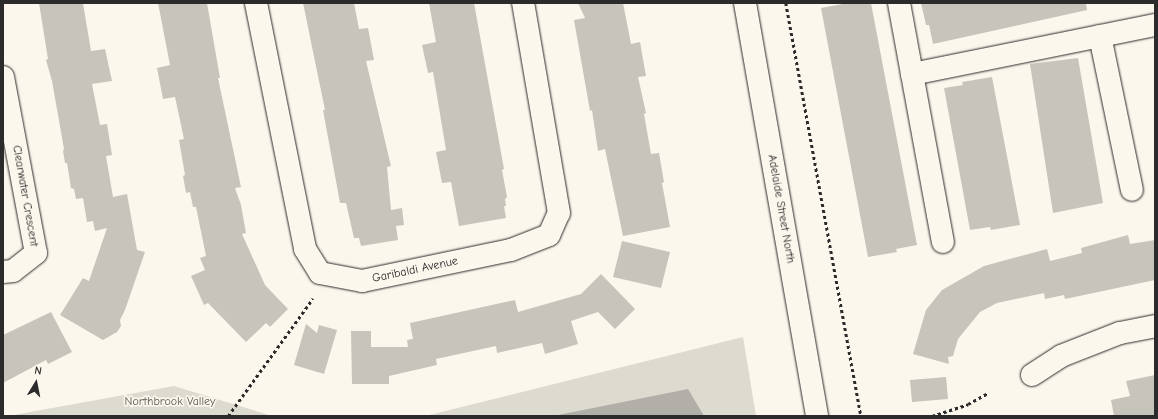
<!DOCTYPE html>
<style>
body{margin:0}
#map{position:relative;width:1158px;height:419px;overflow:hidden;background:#fbf7ec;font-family:"Comic Neue",sans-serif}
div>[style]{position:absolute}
.green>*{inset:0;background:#dddad0}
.water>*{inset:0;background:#b1afa7}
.building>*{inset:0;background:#c7c4bc}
.path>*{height:2.5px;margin-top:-1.25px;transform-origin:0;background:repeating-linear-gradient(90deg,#2b2b2b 0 3px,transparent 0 6px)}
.roads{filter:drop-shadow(0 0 1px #2b2b2b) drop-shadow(0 0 1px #2b2b2b)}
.minor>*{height:22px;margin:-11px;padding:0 11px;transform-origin:11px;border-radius:11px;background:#fbf7ec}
.major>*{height:22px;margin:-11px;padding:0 11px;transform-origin:11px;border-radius:11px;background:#fbf7ec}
span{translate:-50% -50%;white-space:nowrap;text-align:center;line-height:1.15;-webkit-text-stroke:3.5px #fbf7ec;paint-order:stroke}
.street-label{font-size:12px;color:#2b2b2b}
.park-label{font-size:12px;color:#585754}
.frame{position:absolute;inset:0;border:4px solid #2b2b2b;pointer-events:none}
.north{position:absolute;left:16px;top:363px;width:40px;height:40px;-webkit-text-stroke:3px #fbf7ec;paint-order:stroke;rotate:10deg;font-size:11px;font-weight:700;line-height:16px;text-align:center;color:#2b2b2b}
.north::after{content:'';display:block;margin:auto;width:14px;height:18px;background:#2b2b2b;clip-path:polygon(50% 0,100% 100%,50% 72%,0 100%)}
</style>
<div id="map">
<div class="green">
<i style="clip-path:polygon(743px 337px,756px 416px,425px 416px)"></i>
<i style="clip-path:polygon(174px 386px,272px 416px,8px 416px)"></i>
</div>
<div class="water">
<i style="clip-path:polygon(688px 389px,704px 416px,553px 416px)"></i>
</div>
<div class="building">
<i style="clip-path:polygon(39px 3px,83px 3px,91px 51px,105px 49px,112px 81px,92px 84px,100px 125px,107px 124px,112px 155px,106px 156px,113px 197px,127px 194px,137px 250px,145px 252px,125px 310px,120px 320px,121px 326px,117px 332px,103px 340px,60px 315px,83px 278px,89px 281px,107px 228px,95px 231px,93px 221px,87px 222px,83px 198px,76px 199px,74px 189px,71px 188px,67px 163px,65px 163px,63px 151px,64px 149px,52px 81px,46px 60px,48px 59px)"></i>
<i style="clip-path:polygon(158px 3px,207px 3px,220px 78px,218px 78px,241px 187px,235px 188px,241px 205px,246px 233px,242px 234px,265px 285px,288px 309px,270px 327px,266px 323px,246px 342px,208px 303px,204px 305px,191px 276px,205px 270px,200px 258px,206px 256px,196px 207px,193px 207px,190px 192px,186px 193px,183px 176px,185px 175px,179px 140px,184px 139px,175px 97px,163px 99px,157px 68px,170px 65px)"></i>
<i style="clip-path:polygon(303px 3px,354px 3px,359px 29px,368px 28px,374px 60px,366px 61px,391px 166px,387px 167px,391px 210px,402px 208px,404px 225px,396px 226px,398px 240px,361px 246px,359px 238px,354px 238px,346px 203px,340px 203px,323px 110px,325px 110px)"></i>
<i style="clip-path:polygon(429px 3px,474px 3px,504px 169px,502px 170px,507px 197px,505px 199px,506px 206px,504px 206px,506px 218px,459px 226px,451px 182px,442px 183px,436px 152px,446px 150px,433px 72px,428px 73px,422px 45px,436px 42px)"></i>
<i style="clip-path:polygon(578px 3px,623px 3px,631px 44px,640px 42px,646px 76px,638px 77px,646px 113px,644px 114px,651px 154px,659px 153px,664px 182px,662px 183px,670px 227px,623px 236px,605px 149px,598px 151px,592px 110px,590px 111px,574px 20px,585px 18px)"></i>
<i style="clip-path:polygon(848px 3px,871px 3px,917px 245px,896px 249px,897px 252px,868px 257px,821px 8px)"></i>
<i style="clip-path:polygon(921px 3px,1086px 3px,1087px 10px,933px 44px,929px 25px,926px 25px)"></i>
<i style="clip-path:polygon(1078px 58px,1103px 203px,1053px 213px,1030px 64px)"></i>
<i style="clip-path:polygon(992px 77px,1020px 225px,991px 230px,990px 227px,970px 230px,944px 88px,963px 85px,962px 82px)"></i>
<i style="clip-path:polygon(1128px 235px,1130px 244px,1155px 240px,1155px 280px,1065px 299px,1064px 295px,1045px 299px,1044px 293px,997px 303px,980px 312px,958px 339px,953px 356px,948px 357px,949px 364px,913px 354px,926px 310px,942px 290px,984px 266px,1047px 249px,1050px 261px,1082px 253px,1081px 248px)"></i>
<i style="clip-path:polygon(622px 241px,670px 252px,661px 288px,613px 277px)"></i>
<i style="clip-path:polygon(601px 274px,635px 309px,615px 329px,598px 312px,571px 321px,578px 344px,545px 354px,542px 343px,497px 353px,496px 346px,436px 359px,437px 365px,389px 376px,389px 384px,352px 384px,351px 331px,371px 331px,371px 347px,408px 347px,407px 340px,413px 339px,410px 323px,515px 300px,518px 312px,581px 294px)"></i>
<i style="clip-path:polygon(51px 312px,72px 352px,48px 364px,46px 360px,3px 383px,3px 335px)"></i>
<i style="clip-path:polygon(306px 324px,317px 333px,319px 325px,337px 330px,324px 374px,294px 365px)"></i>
<i style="clip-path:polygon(1155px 375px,1155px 416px,1114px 416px,1111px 400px,1130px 396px,1126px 381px)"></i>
<i style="clip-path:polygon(946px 377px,948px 399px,912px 402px,910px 380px)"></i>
</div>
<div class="path">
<i style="left:786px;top:3px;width:420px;rotate:79.7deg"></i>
<i style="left:228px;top:416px;width:145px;rotate:-54.2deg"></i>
<i style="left:932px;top:416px;width:38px;rotate:-18deg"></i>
<i style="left:968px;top:404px;width:23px;rotate:-29deg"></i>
</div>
<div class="roads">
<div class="minor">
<i style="left:256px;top:3px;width:251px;rotate:78.7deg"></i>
<i style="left:305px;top:249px;width:28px;rotate:58deg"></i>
<i style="left:320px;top:273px;width:43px;rotate:10.8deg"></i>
<i style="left:362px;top:281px;width:152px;rotate:-11.8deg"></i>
<i style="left:511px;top:250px;width:41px;rotate:-21.5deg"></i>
<i style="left:549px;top:235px;width:24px;rotate:-66deg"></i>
<i style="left:559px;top:213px;width:213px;rotate:-99.7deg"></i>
<i style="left:899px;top:3px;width:243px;rotate:79.6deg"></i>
<i style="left:1100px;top:36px;width:157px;rotate:78.3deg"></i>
<i style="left:912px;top:74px;width:248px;rotate:-11.4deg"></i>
<i style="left:3px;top:77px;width:179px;rotate:79.4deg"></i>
<i style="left:36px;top:253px;width:29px;rotate:142deg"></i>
<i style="left:13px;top:271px;width:10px;rotate:174deg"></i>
<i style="left:1032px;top:375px;width:35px;rotate:-33deg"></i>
<i style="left:1061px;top:356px;width:63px;rotate:-21.3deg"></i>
<i style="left:1120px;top:333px;width:36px;rotate:-11deg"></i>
</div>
<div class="major">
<i style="left:745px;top:3px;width:419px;rotate:80.1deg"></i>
</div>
</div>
<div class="street-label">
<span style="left:25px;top:196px;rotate:80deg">Clearwater Crescent</span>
<span style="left:781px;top:209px;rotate:80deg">Adelaide Street North</span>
<span style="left:415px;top:270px;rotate:-12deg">Garibaldi Avenue</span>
</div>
<div class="park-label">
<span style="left:170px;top:402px">Northbrook Valley</span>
</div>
<div class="frame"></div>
<div class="north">N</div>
</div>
